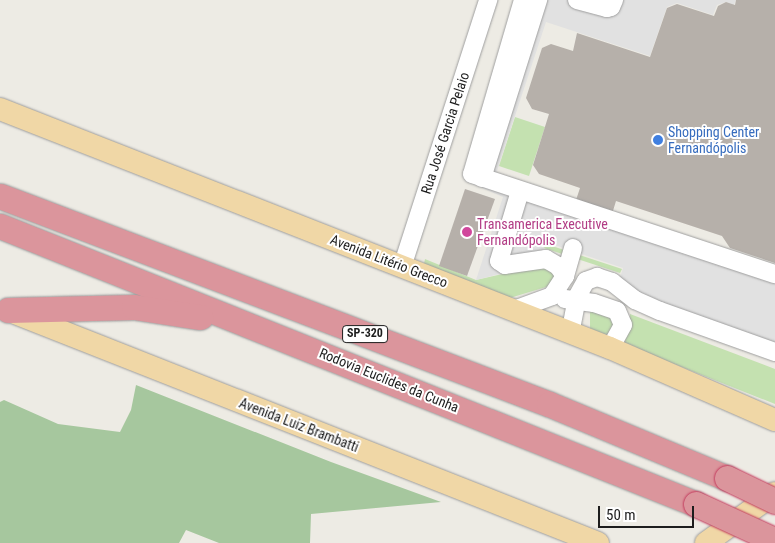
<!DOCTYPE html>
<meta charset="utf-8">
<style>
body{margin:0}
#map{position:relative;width:775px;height:543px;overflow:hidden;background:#edebe4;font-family:"Roboto Condensed",sans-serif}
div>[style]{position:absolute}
.grass>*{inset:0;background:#c4e1b0}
.forest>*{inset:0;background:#a6c79e}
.parking>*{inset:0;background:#e1e1e1}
.building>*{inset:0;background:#b6b0aa}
.roads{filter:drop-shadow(0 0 1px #9e9e9e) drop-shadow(0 0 1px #9e9e9e)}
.minor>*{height:18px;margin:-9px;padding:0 9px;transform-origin:9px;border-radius:9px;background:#fff}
.major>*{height:22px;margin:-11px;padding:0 11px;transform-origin:11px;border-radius:11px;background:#f0d7a6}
.highway>*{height:25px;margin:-12.5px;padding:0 12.5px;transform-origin:12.5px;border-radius:12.5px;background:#db959c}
.bridges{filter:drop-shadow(0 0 1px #c23a5c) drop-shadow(0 0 1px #c23a5c)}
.highway-bridge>*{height:25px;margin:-12.5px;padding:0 12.5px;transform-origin:12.5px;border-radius:12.5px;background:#db959c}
.dots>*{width:14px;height:14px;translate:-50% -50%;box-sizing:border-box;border:2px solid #fff;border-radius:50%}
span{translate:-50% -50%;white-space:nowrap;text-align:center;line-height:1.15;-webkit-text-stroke:4px #fff;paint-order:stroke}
.shield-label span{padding:1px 4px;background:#fff;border:1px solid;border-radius:4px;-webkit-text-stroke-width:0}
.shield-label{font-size:12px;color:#1d1d1d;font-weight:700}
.shop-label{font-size:14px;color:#366cbe}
.left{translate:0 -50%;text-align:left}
.street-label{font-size:14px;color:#1d1d1d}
.hotel-label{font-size:14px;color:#b23c85}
.scale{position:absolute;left:598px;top:506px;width:96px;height:22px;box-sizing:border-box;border:2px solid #1d1d1d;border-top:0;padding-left:6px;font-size:15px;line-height:18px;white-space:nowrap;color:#1d1d1d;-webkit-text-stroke:4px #fff;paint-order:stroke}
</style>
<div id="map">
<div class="grass">
<i style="clip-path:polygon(515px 117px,545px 127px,529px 176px,499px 166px)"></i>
<i style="clip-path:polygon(546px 244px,622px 269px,620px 273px,544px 248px)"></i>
<i style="clip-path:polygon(425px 259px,476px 280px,547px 264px,555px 270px,556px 284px,506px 299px,423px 268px)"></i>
<i style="clip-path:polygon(590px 305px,601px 306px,616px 323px,606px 337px,590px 332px)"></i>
<i style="clip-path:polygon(630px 314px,775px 369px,775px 404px,624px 344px,630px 326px)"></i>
</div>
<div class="forest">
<i style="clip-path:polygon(136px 385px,331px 462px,441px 502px,311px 514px,310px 543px,219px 543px,186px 530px,179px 543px,0 543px,0 402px,4px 400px,58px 424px,120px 432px,131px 410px)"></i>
</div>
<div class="parking">
<i style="clip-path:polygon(521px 0,736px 0,734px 5px,726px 2px,717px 5px,713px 15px,677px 3px,667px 7px,650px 56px,546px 22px,495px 177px,775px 268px,775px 362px,629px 307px,616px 291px,623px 268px,546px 242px,538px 264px,476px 280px,503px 197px,468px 182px)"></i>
</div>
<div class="building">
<i style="clip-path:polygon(736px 0,775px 0,775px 263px,730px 248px,722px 236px,616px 201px,612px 214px,575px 203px,580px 188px,539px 174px,533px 165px,549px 114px,532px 109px,526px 98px,542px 48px,551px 44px,573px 51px,577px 33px,650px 57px,667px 8px,677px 4px,714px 16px,718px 6px,726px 2px,735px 5px)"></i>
<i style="clip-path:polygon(465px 189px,495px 199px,467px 276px,439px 266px)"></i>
</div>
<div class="roads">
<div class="minor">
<i style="left:523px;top:0;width:181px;rotate:106.3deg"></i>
<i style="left:472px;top:174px;width:319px;rotate:18.3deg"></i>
<i style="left:577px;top:0;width:31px;rotate:15deg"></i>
<i style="left:607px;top:8px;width:4px;rotate:-14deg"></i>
<i style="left:611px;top:7px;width:8px;rotate:-67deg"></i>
<i style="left:482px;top:178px;width:187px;rotate:-72.5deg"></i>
<i style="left:402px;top:267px;width:281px;rotate:-72.1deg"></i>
<i style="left:565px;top:276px;width:29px;rotate:-74deg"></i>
<i style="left:565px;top:299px;width:29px;rotate:8deg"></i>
<i style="left:594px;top:303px;width:24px;rotate:19deg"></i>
<i style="left:617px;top:311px;width:15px;rotate:67deg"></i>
<i style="left:623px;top:325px;width:26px;rotate:119deg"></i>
<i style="left:514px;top:310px;width:40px;rotate:-20.2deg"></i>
<i style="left:552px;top:296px;width:24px;rotate:-57deg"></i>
<i style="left:565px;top:276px;width:12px;rotate:-125deg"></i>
<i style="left:558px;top:266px;width:14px;rotate:-150deg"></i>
<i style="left:546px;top:259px;width:41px;rotate:171.7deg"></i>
<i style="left:505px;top:265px;width:7px;rotate:-146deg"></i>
<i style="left:499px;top:261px;width:73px;rotate:-73.3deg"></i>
<i style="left:570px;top:334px;width:38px;rotate:-79deg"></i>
<i style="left:577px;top:297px;width:18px;rotate:-61deg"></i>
<i style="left:586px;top:281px;width:12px;rotate:-20deg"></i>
<i style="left:597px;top:277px;width:16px;rotate:18deg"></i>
<i style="left:612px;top:282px;width:29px;rotate:38deg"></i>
<i style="left:635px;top:300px;width:27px;rotate:24deg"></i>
<i style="left:660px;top:311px;width:122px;rotate:19.6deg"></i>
</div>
<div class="major">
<i style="left:0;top:109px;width:655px;rotate:21.4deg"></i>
<i style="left:610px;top:348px;width:180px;rotate:23.6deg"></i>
<i style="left:10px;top:311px;width:632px;rotate:21.53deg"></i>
<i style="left:706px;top:543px;width:85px;rotate:-35.9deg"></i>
</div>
<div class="highway">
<i style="left:0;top:196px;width:587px;rotate:20.75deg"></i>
<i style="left:549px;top:404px;width:193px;rotate:22.6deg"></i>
<i style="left:0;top:226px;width:749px;rotate:21.77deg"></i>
<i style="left:8px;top:310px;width:126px;rotate:-1.4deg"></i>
<i style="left:134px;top:307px;width:67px;rotate:8.6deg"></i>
</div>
</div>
<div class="bridges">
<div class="highway-bridge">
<i style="left:727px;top:478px;width:53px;rotate:25.6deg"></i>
<i style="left:696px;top:504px;width:81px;rotate:24.7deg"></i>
</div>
</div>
<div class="dots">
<i style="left:658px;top:140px;background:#3f7fe0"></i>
<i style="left:467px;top:232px;background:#d1479c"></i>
</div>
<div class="shield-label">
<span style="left:365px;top:334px">SP-320</span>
</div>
<div class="shop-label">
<span class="left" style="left:668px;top:140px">Shopping Center<br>Fernandópolis</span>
</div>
<div class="street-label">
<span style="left:445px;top:133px;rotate:-72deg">Rua José Garcia Pelaio</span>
<span style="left:389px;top:261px;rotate:21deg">Avenida Litério Grecco</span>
<span style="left:389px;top:380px;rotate:22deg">Rodovia Euclides da Cunha</span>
<span style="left:299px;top:425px;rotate:21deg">Avenida Luiz Brambatti</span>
</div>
<div class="hotel-label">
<span class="left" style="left:477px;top:232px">Transamerica Executive<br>Fernandópolis</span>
</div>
<div class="scale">50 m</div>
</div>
